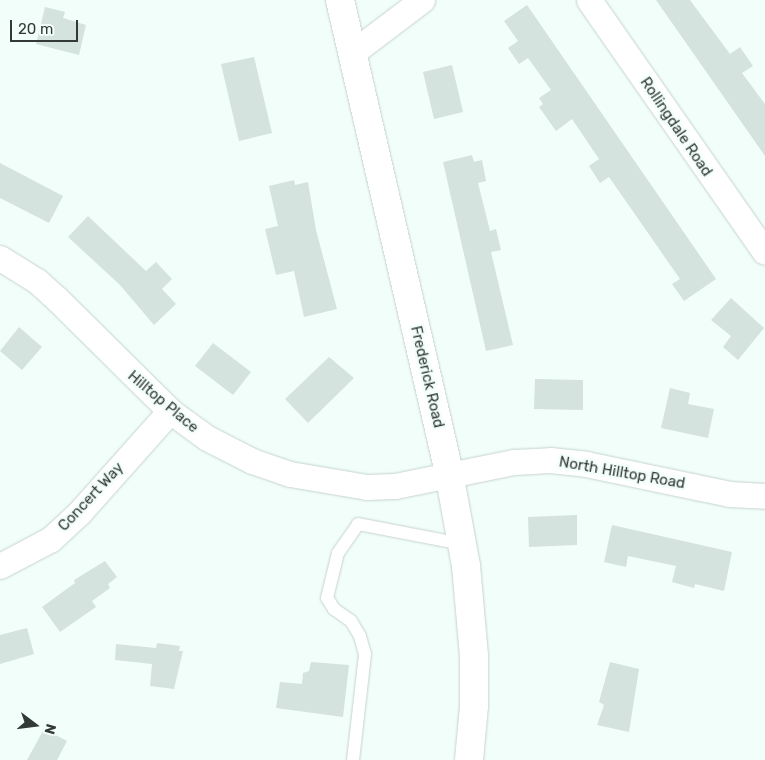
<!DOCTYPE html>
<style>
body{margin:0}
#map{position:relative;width:765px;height:760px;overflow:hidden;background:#f2fef9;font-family:Rubik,sans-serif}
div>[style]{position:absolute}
.building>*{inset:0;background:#d4e3dd}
.roads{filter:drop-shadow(0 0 1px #c5d4cd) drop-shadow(0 0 1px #c5d4cd)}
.lane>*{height:12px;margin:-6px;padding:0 6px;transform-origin:6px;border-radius:6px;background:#fff}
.street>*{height:25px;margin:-12.5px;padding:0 12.5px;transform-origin:12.5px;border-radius:12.5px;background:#fff}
.secondary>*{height:28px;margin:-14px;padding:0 14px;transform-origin:14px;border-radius:14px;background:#fff}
span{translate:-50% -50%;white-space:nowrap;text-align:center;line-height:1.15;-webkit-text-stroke:5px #f2fef9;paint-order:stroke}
.street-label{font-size:15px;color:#333936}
.north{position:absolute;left:10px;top:700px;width:50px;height:50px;-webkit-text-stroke:4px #f2fef9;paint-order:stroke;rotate:105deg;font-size:14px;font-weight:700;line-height:20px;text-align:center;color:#333936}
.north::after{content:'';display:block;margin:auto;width:18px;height:22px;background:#333936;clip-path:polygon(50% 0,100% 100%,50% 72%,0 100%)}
.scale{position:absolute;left:10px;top:20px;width:68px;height:22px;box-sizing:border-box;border:2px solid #333936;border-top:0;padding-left:6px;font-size:15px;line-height:18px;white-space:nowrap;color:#333936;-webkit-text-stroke:4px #f2fef9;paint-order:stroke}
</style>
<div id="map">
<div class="building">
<i style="clip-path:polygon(656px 0,690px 0,730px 54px,740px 47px,753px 66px,742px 73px,765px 104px,765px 156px)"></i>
<i style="clip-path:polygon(527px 5px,716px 279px,684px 301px,672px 284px,680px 279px,609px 177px,600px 183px,589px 166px,599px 159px,572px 119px,556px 131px,539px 107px,543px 104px,539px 98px,551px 90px,528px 58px,519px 64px,508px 48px,518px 41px,504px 21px)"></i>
<i style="clip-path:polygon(45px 7px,65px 12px,63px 18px,86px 25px,79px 55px,36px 44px)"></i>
<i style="clip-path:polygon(254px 57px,272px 133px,239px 141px,221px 64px)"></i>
<i style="clip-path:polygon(452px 65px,463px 112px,434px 119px,423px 72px)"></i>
<i style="clip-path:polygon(472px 155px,474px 162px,482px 160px,486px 181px,478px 183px,490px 231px,496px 229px,501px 250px,491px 252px,513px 345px,486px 351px,443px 162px)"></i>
<i style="clip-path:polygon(0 163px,63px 196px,49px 223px,0 198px)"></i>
<i style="clip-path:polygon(294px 180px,295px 185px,308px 182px,316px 230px,337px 309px,304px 317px,294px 271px,276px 275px,265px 229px,278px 226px,269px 186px)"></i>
<i style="clip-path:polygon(88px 216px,146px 271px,156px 262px,172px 279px,162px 289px,176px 304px,154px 325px,120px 285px,68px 237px)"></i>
<i style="clip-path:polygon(731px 298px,764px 328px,738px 360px,723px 347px,731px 336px,711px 320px)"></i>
<i style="clip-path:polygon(19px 327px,42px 347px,22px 370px,0 351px)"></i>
<i style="clip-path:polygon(213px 343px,251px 372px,233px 395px,195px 366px)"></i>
<i style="clip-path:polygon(329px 357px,354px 378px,308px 423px,285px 399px)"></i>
<i style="clip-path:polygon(535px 379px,583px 380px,583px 410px,534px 409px)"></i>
<i style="clip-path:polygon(670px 388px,690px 393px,688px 404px,714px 409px,708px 438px,661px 428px)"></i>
<i style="clip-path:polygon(577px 515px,577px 545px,529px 547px,528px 517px)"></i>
<i style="clip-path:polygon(612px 525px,732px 552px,724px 591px,695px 584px,694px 588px,672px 582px,676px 566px,628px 556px,626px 567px,604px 562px)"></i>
<i style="clip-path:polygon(105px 561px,117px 577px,108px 584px,110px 588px,92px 601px,96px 607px,60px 632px,42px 607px,75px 583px,74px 580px)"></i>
<i style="clip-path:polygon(27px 628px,34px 654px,0 664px,0 635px)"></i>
<i style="clip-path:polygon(157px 643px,180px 646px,179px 651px,183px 651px,174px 689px,150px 686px,152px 664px,115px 660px,116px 644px,156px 648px)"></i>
<i style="clip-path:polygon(311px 662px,349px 665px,343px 717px,276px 708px,280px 682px,302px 684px,303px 673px,309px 671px)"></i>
<i style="clip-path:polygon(610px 662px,639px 669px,629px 732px,597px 725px,604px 705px,599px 702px)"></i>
<i style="clip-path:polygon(44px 729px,67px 741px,57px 760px,27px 760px)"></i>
</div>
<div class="roads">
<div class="lane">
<i style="left:353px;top:760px;width:107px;rotate:-83.5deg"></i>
<i style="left:365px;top:654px;width:19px;rotate:-106deg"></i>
<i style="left:360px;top:636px;width:17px;rotate:-121deg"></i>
<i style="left:351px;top:621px;width:21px;rotate:-145deg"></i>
<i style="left:334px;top:609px;width:13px;rotate:-122deg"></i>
<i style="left:327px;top:598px;width:46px;rotate:-76.3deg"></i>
<i style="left:338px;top:553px;width:35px;rotate:-55deg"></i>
<i style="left:358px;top:524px;width:106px;rotate:10.9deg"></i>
</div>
<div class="street">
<i style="left:589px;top:0;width:307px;rotate:55.1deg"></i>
<i style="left:352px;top:53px;width:88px;rotate:-37.1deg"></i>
<i style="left:0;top:258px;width:44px;rotate:31.9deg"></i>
<i style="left:37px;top:281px;width:25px;rotate:42deg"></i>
<i style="left:56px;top:298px;width:161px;rotate:44.7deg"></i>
<i style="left:170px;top:411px;width:46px;rotate:36.1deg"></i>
<i style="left:207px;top:438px;width:51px;rotate:27.1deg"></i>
<i style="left:252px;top:461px;width:40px;rotate:18.9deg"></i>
<i style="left:290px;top:474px;width:78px;rotate:9.6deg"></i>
<i style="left:367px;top:487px;width:28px;rotate:-2deg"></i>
<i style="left:395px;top:486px;width:121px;rotate:-11.4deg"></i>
<i style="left:514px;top:462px;width:36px;rotate:-3deg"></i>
<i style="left:550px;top:460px;width:36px;rotate:6deg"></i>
<i style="left:586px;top:464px;width:146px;rotate:11.8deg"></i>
<i style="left:729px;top:494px;width:36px;rotate:3deg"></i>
<i style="left:0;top:566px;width:58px;rotate:-27.9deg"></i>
<i style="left:51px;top:539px;width:38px;rotate:-43deg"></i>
<i style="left:79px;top:513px;width:137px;rotate:-48.3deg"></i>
</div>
<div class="secondary">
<i style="left:340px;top:0;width:485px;rotate:77deg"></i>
<i style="left:449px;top:473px;width:95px;rotate:79.6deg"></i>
<i style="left:466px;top:566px;width:90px;rotate:84.9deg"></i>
<i style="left:474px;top:656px;width:50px;rotate:90deg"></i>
<i style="left:474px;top:706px;width:54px;rotate:95.3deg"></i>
</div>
</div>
<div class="street-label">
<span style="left:676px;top:127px;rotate:56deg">Rollingdale Road</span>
<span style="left:427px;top:377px;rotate:77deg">Frederick Road</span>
<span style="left:163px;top:402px;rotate:40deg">Hilltop Place</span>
<span style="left:622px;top:473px;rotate:10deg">North Hilltop Road</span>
<span style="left:91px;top:497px;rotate:-47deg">Concert Way</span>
</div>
<div class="north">N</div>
<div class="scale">20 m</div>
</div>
